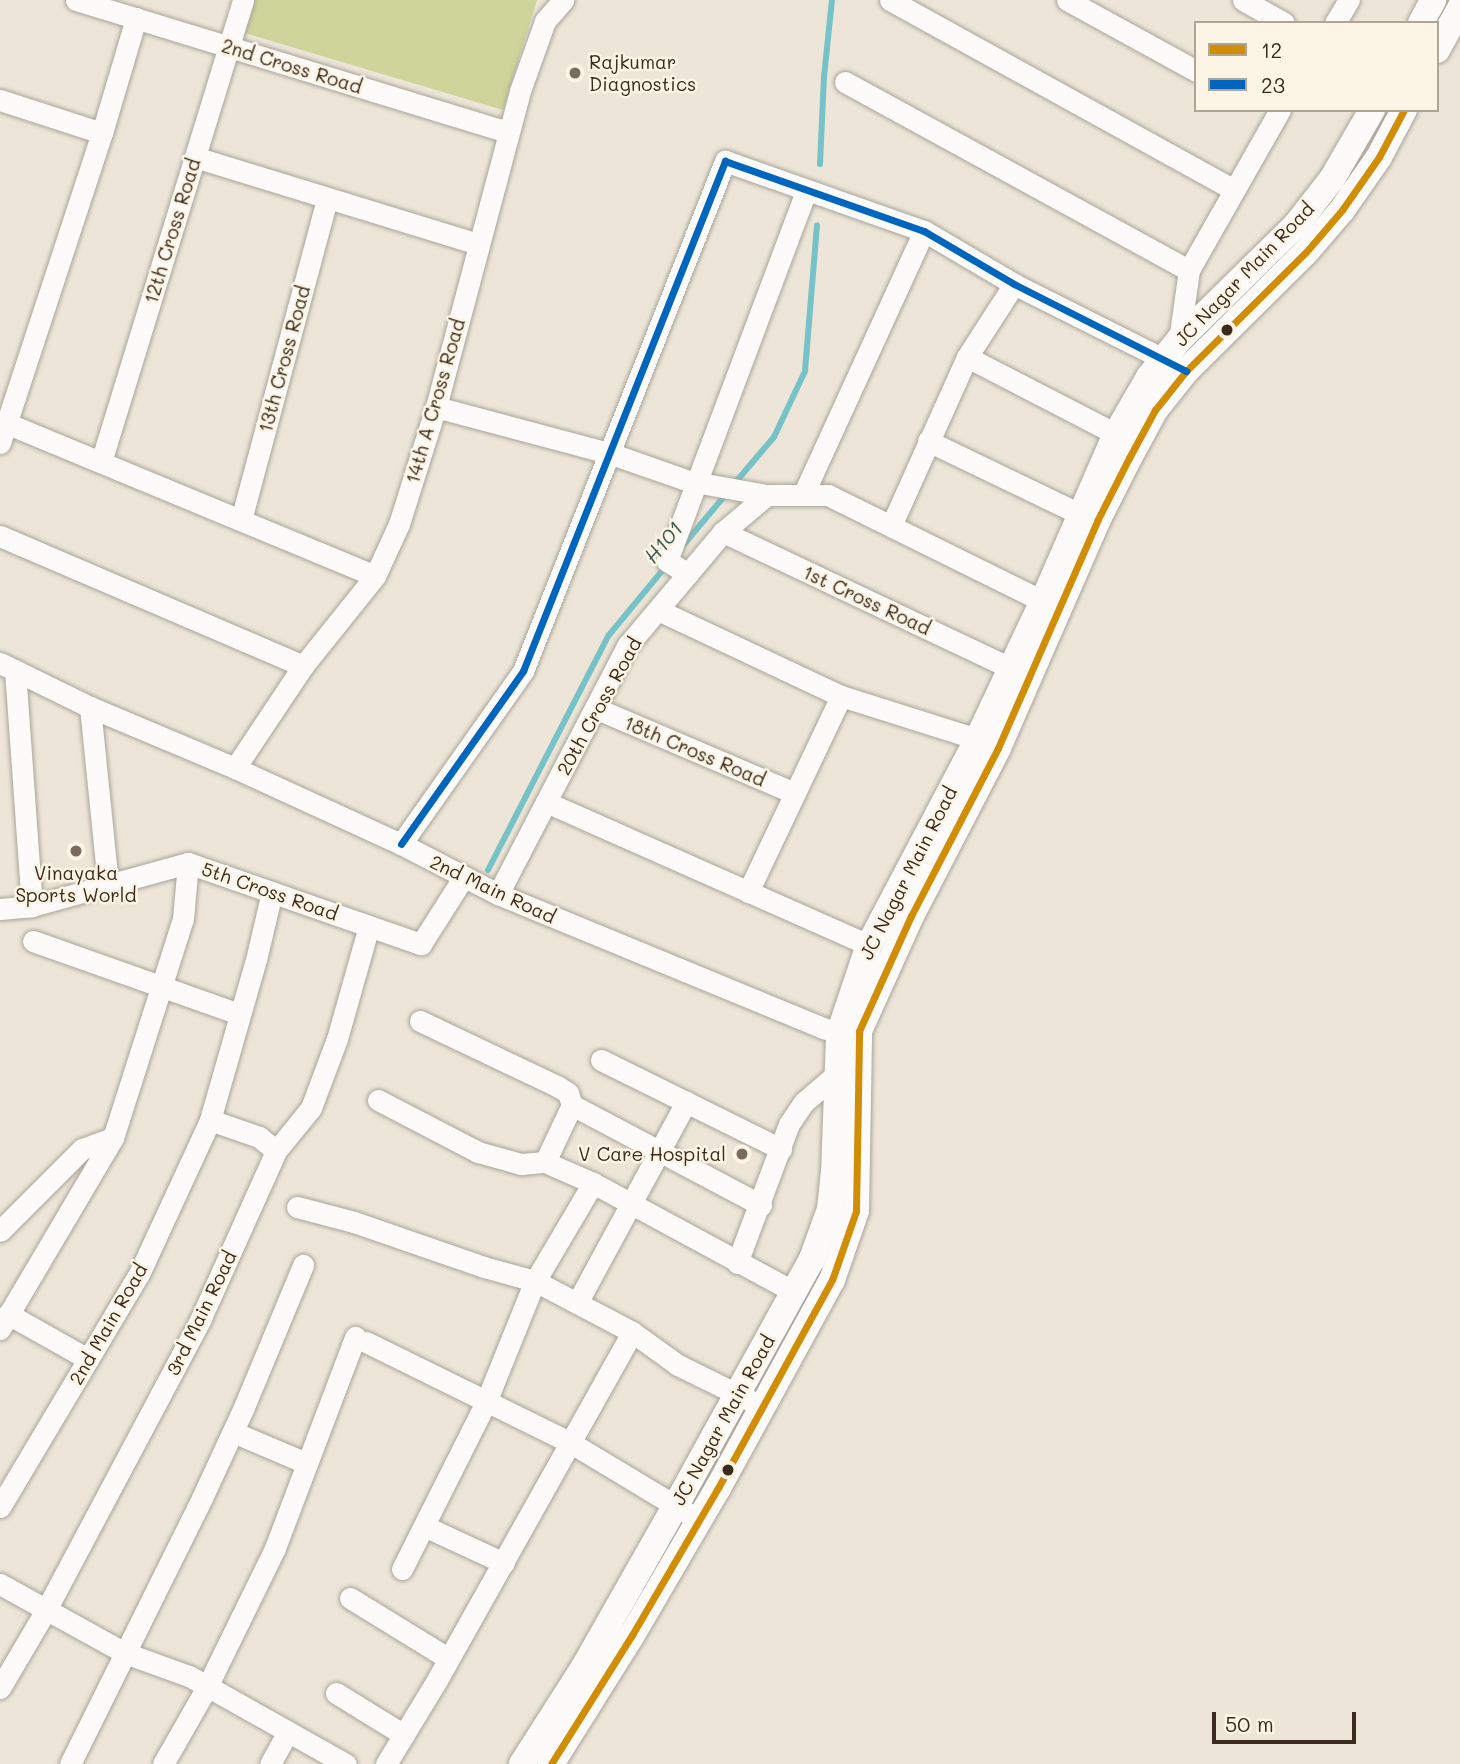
<!DOCTYPE html>
<style>
body{margin:0}
#map{position:relative;width:1460px;height:1764px;overflow:hidden;background:#ede6d8;font-family:Mali,sans-serif}
div>[style]{position:absolute}
.green>*{inset:0;background:#cfd49a}
.stream>*{height:6px;margin:-3px;padding:0 3px;transform-origin:3px;border-radius:3px;background:#77c2c6}
.roads{filter:drop-shadow(0 0 2px #a9a399) drop-shadow(0 0 2px #a9a399)}
.minor>*{height:21px;margin:-10.5px;padding:0 10.5px;transform-origin:10.5px;border-radius:10.5px;background:#fcfbf9}
.major>*{height:26px;margin:-13px;padding:0 13px;transform-origin:13px;border-radius:13px;background:#fcfbf9}
.bus-1>*{height:7px;margin:-3.5px;padding:0 3.5px;transform-origin:3.5px;border-radius:3.5px;background:#d18d06}
.bus-2>*{height:7px;margin:-3.5px;padding:0 3.5px;transform-origin:3.5px;border-radius:3.5px;background:#0065bd}
.dots>*{width:19px;height:19px;translate:-50% -50%;box-sizing:border-box;border:4px solid #fcf5e5;border-radius:50%}
span{translate:-50% -50%;white-space:nowrap;text-align:center;line-height:1.15;-webkit-text-stroke:5px #fcf5e5;paint-order:stroke}
.poi-label{font-size:19px;color:#3b2a1e}
.left{translate:0 -50%;text-align:left}
.right{translate:-100% -50%;text-align:right}
.street-label{font-size:19px;color:#3b2a1e}
.water-label{font-size:21px;color:#3e5a56;font-style:italic}
.legend{position:absolute;left:1194px;top:21px;width:245px;height:91px;box-sizing:border-box;background:#fcf5e5;border:2px solid #afa495;margin:0;padding:9px 12px;list-style:none;font-size:21px;color:#3b2a1e}
.legend li{display:flex;align-items:center;gap:14px;height:35px}
.legend b{width:35px;border:2px solid #afa495}
.scale{position:absolute;left:1212px;top:1712px;width:144px;height:32px;box-sizing:border-box;border:4px solid #3b2a1e;border-top:0;padding-left:9px;font-size:21px;line-height:24px;white-space:nowrap;color:#3b2a1e;-webkit-text-stroke:5px #fcf5e5;paint-order:stroke}
</style>
<div id="map">
<div class="green">
<i style="clip-path:polygon(255px 0,537px 0,503px 110px,245px 33px)"></i>
</div>
<div class="stream">
<i style="left:820px;top:164px;width:87px;rotate:-87.4deg"></i>
<i style="left:824px;top:77px;width:77px;rotate:-84.1deg"></i>
<i style="left:734px;top:484px;width:62px;rotate:-49.6deg"></i>
<i style="left:774px;top:437px;width:73px;rotate:-64.8deg"></i>
<i style="left:805px;top:371px;width:146px;rotate:-85.3deg"></i>
<i style="left:680px;top:549px;width:73px;rotate:-50deg"></i>
<i style="left:488px;top:870px;width:264px;rotate:-62.8deg"></i>
<i style="left:609px;top:635px;width:91px;rotate:-50.4deg"></i>
</div>
<div class="roads">
<div class="minor">
<i style="left:76px;top:0;width:452px;rotate:17deg"></i>
<i style="left:890px;top:0;width:393px;rotate:28.9deg"></i>
<i style="left:1067px;top:0;width:147px;rotate:28.8deg"></i>
<i style="left:1243px;top:0;width:47px;rotate:29.3deg"></i>
<i style="left:1335px;top:23px;width:27px;rotate:-59deg"></i>
<i style="left:845px;top:82px;width:392px;rotate:28.7deg"></i>
<i style="left:0;top:100px;width:107px;rotate:17.9deg"></i>
<i style="left:195px;top:157px;width:295px;rotate:17.1deg"></i>
<i style="left:1179px;top:340px;width:71px;rotate:-81.9deg"></i>
<i style="left:1189px;top:270px;width:184px;rotate:-60.4deg"></i>
<i style="left:967px;top:357px;width:168px;rotate:27.3deg"></i>
<i style="left:436px;top:407px;width:179px;rotate:14.9deg"></i>
<i style="left:609px;top:453px;width:85px;rotate:19.3deg"></i>
<i style="left:689px;top:481px;width:79px;rotate:10.2deg"></i>
<i style="left:6px;top:423px;width:399px;rotate:22.5deg"></i>
<i style="left:928px;top:441px;width:169px;rotate:25.7deg"></i>
<i style="left:0;top:443px;width:326px;rotate:-71.8deg"></i>
<i style="left:102px;top:133px;width:120px;rotate:-73.5deg"></i>
<i style="left:101px;top:462px;width:483px;rotate:-72.9deg"></i>
<i style="left:803px;top:495px;width:290px;rotate:-65.4deg"></i>
<i style="left:241px;top:520px;width:333px;rotate:-75deg"></i>
<i style="left:891px;top:526px;width:185px;rotate:-65.8deg"></i>
<i style="left:967px;top:357px;width:87px;rotate:-57.2deg"></i>
<i style="left:723px;top:532px;width:318px;rotate:25.3deg"></i>
<i style="left:0;top:536px;width:330px;rotate:23.2deg"></i>
<i style="left:688px;top:574px;width:25px;rotate:-148deg"></i>
<i style="left:667px;top:561px;width:395px;rotate:-69.4deg"></i>
<i style="left:658px;top:610px;width:202px;rotate:25.2deg"></i>
<i style="left:841px;top:696px;width:156px;rotate:17.5deg"></i>
<i style="left:0;top:663px;width:100px;rotate:26.1deg"></i>
<i style="left:90px;top:707px;width:157px;rotate:22.8deg"></i>
<i style="left:235px;top:768px;width:183px;rotate:24.6deg"></i>
<i style="left:401px;top:844px;width:109px;rotate:27.3deg"></i>
<i style="left:498px;top:894px;width:352px;rotate:22.4deg"></i>
<i style="left:823px;top:1028px;width:31px;rotate:17deg"></i>
<i style="left:15px;top:670px;width:237px;rotate:85.9deg"></i>
<i style="left:90px;top:707px;width:179px;rotate:84.2deg"></i>
<i style="left:595px;top:708px;width:216px;rotate:23.1deg"></i>
<i style="left:235px;top:768px;width:123px;rotate:-56.3deg"></i>
<i style="left:303px;top:666px;width:115px;rotate:-51.3deg"></i>
<i style="left:375px;top:576px;width:57px;rotate:-65.2deg"></i>
<i style="left:399px;top:524px;width:123px;rotate:-72.5deg"></i>
<i style="left:436px;top:407px;width:327px;rotate:-75.1deg"></i>
<i style="left:520px;top:91px;width:74px;rotate:-70.3deg"></i>
<i style="left:545px;top:21px;width:28px;rotate:-49deg"></i>
<i style="left:546px;top:802px;width:353px;rotate:23.9deg"></i>
<i style="left:401px;top:844px;width:212px;rotate:-54.8deg"></i>
<i style="left:523px;top:671px;width:549px;rotate:-68.39deg"></i>
<i style="left:725px;top:161px;width:211px;rotate:19.4deg"></i>
<i style="left:924px;top:231px;width:104px;rotate:30.5deg"></i>
<i style="left:1014px;top:284px;width:182px;rotate:26.7deg"></i>
<i style="left:748px;top:892px;width:217px;rotate:-64.6deg"></i>
<i style="left:498px;top:894px;width:280px;rotate:-62.5deg"></i>
<i style="left:627px;top:646px;width:149px;rotate:-49.9deg"></i>
<i style="left:723px;top:532px;width:57px;rotate:-40.1deg"></i>
<i style="left:767px;top:495px;width:61px"></i>
<i style="left:828px;top:495px;width:255px;rotate:26.3deg"></i>
<i style="left:0;top:909px;width:32px;rotate:-5deg"></i>
<i style="left:32px;top:906px;width:162px;rotate:-15.4deg"></i>
<i style="left:188px;top:863px;width:247px;rotate:19.2deg"></i>
<i style="left:421px;top:944px;width:78px;rotate:-57.5deg"></i>
<i style="left:33px;top:941px;width:219px;rotate:19.5deg"></i>
<i style="left:420px;top:1021px;width:152px;rotate:25.4deg"></i>
<i style="left:557px;top:1086px;width:13px;rotate:32deg"></i>
<i style="left:568px;top:1093px;width:13px;rotate:72deg"></i>
<i style="left:572px;top:1105px;width:214px;rotate:27.9deg"></i>
<i style="left:601px;top:1060px;width:201px;rotate:26.3deg"></i>
<i style="left:378px;top:1100px;width:113px;rotate:27.5deg"></i>
<i style="left:478px;top:1152px;width:45px;rotate:15.6deg"></i>
<i style="left:521px;top:1164px;width:24px;rotate:-5deg"></i>
<i style="left:545px;top:1162px;width:52px;rotate:23.6deg"></i>
<i style="left:593px;top:1183px;width:230px;rotate:28.4deg"></i>
<i style="left:210px;top:1120px;width:52px;rotate:19.1deg"></i>
<i style="left:259px;top:1137px;width:22px;rotate:39deg"></i>
<i style="left:545px;top:1162px;width:63px;rotate:-64.7deg"></i>
<i style="left:297px;top:1207px;width:59px;rotate:14.7deg"></i>
<i style="left:354px;top:1222px;width:138px;rotate:19.1deg"></i>
<i style="left:484px;top:1267px;width:53px;rotate:15.4deg"></i>
<i style="left:535px;top:1281px;width:110px;rotate:27.7deg"></i>
<i style="left:632px;top:1332px;width:57px;rotate:35.7deg"></i>
<i style="left:678px;top:1365px;width:79px;rotate:26.2deg"></i>
<i style="left:0;top:1231px;width:116px;rotate:-45deg"></i>
<i style="left:82px;top:1149px;width:33px;rotate:-20deg"></i>
<i style="left:737px;top:1263px;width:148px;rotate:-69.5deg"></i>
<i style="left:789px;top:1124px;width:25px;rotate:-56deg"></i>
<i style="left:803px;top:1103px;width:46px;rotate:-40.6deg"></i>
<i style="left:838px;top:1073px;width:9px"></i>
<i style="left:577px;top:1303px;width:229px;rotate:-61.5deg"></i>
<i style="left:8px;top:1314px;width:92px;rotate:29.4deg"></i>
<i style="left:0;top:1329px;width:222px;rotate:-59.4deg"></i>
<i style="left:113px;top:1138px;width:230px;rotate:-72.3deg"></i>
<i style="left:183px;top:919px;width:56px;rotate:-84.9deg"></i>
<i style="left:366px;top:1342px;width:229px;rotate:26.2deg"></i>
<i style="left:571px;top:1443px;width:149px;rotate:31deg"></i>
<i style="left:233px;top:1432px;width:79px;rotate:23deg"></i>
<i style="left:0;top:1507px;width:271px;rotate:-59.2deg"></i>
<i style="left:139px;top:1274px;width:170px;rotate:-65.2deg"></i>
<i style="left:210px;top:1120px;width:166px;rotate:-74deg"></i>
<i style="left:256px;top:960px;width:70px;rotate:-76.8deg"></i>
<i style="left:424px;top:1526px;width:88px;rotate:24.8deg"></i>
<i style="left:402px;top:1569px;width:187px;rotate:-63.3deg"></i>
<i style="left:486px;top:1402px;width:131px;rotate:-68deg"></i>
<i style="left:535px;top:1281px;width:114px;rotate:-59.4deg"></i>
<i style="left:0;top:1584px;width:143px;rotate:28.9deg"></i>
<i style="left:125px;top:1653px;width:68px;rotate:19.8deg"></i>
<i style="left:189px;top:1676px;width:180px;rotate:29.3deg"></i>
<i style="left:350px;top:1598px;width:116px;rotate:31.6deg"></i>
<i style="left:0;top:1688px;width:91px;rotate:-59.5deg"></i>
<i style="left:46px;top:1610px;width:331px;rotate:-62deg"></i>
<i style="left:201px;top:1318px;width:183px;rotate:-65.8deg"></i>
<i style="left:276px;top:1151px;width:55px;rotate:-50.9deg"></i>
<i style="left:311px;top:1108px;width:74px;rotate:-69.4deg"></i>
<i style="left:337px;top:1039px;width:117px;rotate:-74.2deg"></i>
<i style="left:336px;top:1693px;width:80px;rotate:31.7deg"></i>
<i style="left:70px;top:1764px;width:297px;rotate:-63.6deg"></i>
<i style="left:202px;top:1498px;width:100px;rotate:-65.2deg"></i>
<i style="left:244px;top:1407px;width:154px;rotate:-67.4deg"></i>
<i style="left:163px;top:1764px;width:89px;rotate:-60.3deg"></i>
<i style="left:207px;top:1687px;width:155px;rotate:-63.9deg"></i>
<i style="left:275px;top:1548px;width:226px;rotate:-69.2deg"></i>
<i style="left:270px;top:1764px;width:37px;rotate:-61deg"></i>
<i style="left:386px;top:1764px;width:98px;rotate:-58.7deg"></i>
<i style="left:437px;top:1680px;width:399px;rotate:-60.7deg"></i>
</div>
<div class="major">
<i style="left:1421px;top:23px;width:26px;rotate:-62deg"></i>
<i style="left:1437px;top:50px;width:48px;rotate:-61.3deg"></i>
<i style="left:522px;top:1764px;width:115px;rotate:-57.4deg"></i>
<i style="left:584px;top:1667px;width:184px;rotate:-60.4deg"></i>
<i style="left:675px;top:1507px;width:283px;rotate:-61.1deg"></i>
<i style="left:812px;top:1259px;width:53px;rotate:-70.2deg"></i>
<i style="left:830px;top:1209px;width:36px;rotate:-84deg"></i>
<i style="left:834px;top:1173px;width:139px;rotate:-87.9deg"></i>
<i style="left:839px;top:1034px;width:94px;rotate:-71.4deg"></i>
<i style="left:869px;top:945px;width:234px;rotate:-62.2deg"></i>
<i style="left:978px;top:738px;width:152px;rotate:-64.6deg"></i>
<i style="left:1043px;top:601px;width:182px;rotate:-66.4deg"></i>
<i style="left:1116px;top:434px;width:66px;rotate:-59.9deg"></i>
<i style="left:1149px;top:377px;width:48px;rotate:-51deg"></i>
<i style="left:1179px;top:340px;width:164px;rotate:-44.5deg"></i>
<i style="left:1296px;top:225px;width:58px;rotate:-52deg"></i>
<i style="left:1332px;top:179px;width:80px;rotate:-59.9deg"></i>
<i style="left:551px;top:1764px;width:152px;rotate:-57.9deg"></i>
<i style="left:632px;top:1635px;width:170px;rotate:-59.7deg"></i>
<i style="left:718px;top:1488px;width:237px;rotate:-61.3deg"></i>
<i style="left:832px;top:1280px;width:73px;rotate:-70.8deg"></i>
<i style="left:856px;top:1211px;width:180px;rotate:-89deg"></i>
<i style="left:859px;top:1031px;width:126px;rotate:-65.7deg"></i>
<i style="left:911px;top:916px;width:189px;rotate:-62.6deg"></i>
<i style="left:998px;top:748px;width:248px;rotate:-66.4deg"></i>
<i style="left:1097px;top:521px;width:71px;rotate:-63.1deg"></i>
<i style="left:1129px;top:458px;width:55px;rotate:-61.6deg"></i>
<i style="left:1155px;top:410px;width:50px;rotate:-51.5deg"></i>
<i style="left:1186px;top:371px;width:169px;rotate:-44.8deg"></i>
<i style="left:1306px;top:252px;width:55px;rotate:-49.4deg"></i>
<i style="left:1342px;top:210px;width:65px;rotate:-55.1deg"></i>
<i style="left:1379px;top:157px;width:53px;rotate:-62deg"></i>
</div>
</div>
<div class="bus-1">
<i style="left:551px;top:1764px;width:152px;rotate:-57.9deg"></i>
<i style="left:632px;top:1635px;width:170px;rotate:-59.7deg"></i>
<i style="left:718px;top:1488px;width:237px;rotate:-61.3deg"></i>
<i style="left:832px;top:1280px;width:73px;rotate:-70.8deg"></i>
<i style="left:856px;top:1211px;width:180px;rotate:-89deg"></i>
<i style="left:859px;top:1031px;width:126px;rotate:-65.7deg"></i>
<i style="left:911px;top:916px;width:189px;rotate:-62.6deg"></i>
<i style="left:998px;top:748px;width:248px;rotate:-66.4deg"></i>
<i style="left:1097px;top:521px;width:71px;rotate:-63.1deg"></i>
<i style="left:1129px;top:458px;width:55px;rotate:-61.6deg"></i>
<i style="left:1155px;top:410px;width:50px;rotate:-51.5deg"></i>
<i style="left:1186px;top:371px;width:169px;rotate:-44.8deg"></i>
<i style="left:1306px;top:252px;width:55px;rotate:-49.4deg"></i>
<i style="left:1342px;top:210px;width:65px;rotate:-55.1deg"></i>
<i style="left:1379px;top:157px;width:53px;rotate:-62deg"></i>
</div>
<div class="bus-2">
<i style="left:401px;top:844px;width:212px;rotate:-54.8deg"></i>
<i style="left:523px;top:671px;width:549px;rotate:-68.39deg"></i>
<i style="left:725px;top:161px;width:211px;rotate:19.4deg"></i>
<i style="left:924px;top:231px;width:104px;rotate:30.5deg"></i>
<i style="left:1014px;top:284px;width:193px;rotate:26.8deg"></i>
</div>
<div class="dots">
<i style="left:575px;top:73px;background:#796c5f"></i>
<i style="left:1227px;top:330px;background:#3b2a1e"></i>
<i style="left:76px;top:851px;background:#796c5f"></i>
<i style="left:742px;top:1154px;background:#796c5f"></i>
<i style="left:728px;top:1470px;background:#3b2a1e"></i>
</div>
<div class="poi-label">
<span class="left" style="left:589px;top:73px">Rajkumar<br>Diagnostics</span>
<span style="left:76px;top:884px">Vinayaka<br>Sports World</span>
<span class="right" style="left:726px;top:1154px">V Care Hospital</span>
</div>
<div class="street-label">
<span style="left:292px;top:66px;rotate:17deg">2nd Cross Road</span>
<span style="left:172px;top:231px;rotate:-73deg">12th Cross Road</span>
<span style="left:1244px;top:274px;rotate:-46deg">JC Nagar Main Road</span>
<span style="left:284px;top:359px;rotate:-75deg">13th Cross Road</span>
<span style="left:435px;top:401px;rotate:-74deg">14th A Cross Road</span>
<span style="left:867px;top:600px;rotate:25deg">1st Cross Road</span>
<span style="left:599px;top:706px;rotate:-61deg">20th Cross Road</span>
<span style="left:695px;top:751px;rotate:23deg">18th Cross Road</span>
<span style="left:908px;top:873px;rotate:-63deg">JC Nagar Main Road</span>
<span style="left:493px;top:889px;rotate:25deg">2nd Main Road</span>
<span style="left:270px;top:891px;rotate:19deg">5th Cross Road</span>
<span style="left:201px;top:1313px;rotate:-64deg">3rd Main Road</span>
<span style="left:108px;top:1324px;rotate:-60deg">2nd Main Road</span>
<span style="left:723px;top:1420px;rotate:-61deg">JC Nagar Main Road</span>
</div>
<div class="water-label">
<span style="left:663px;top:542px;rotate:-50deg">H101</span>
</div>
<ul class="legend">
<li><b style="height:9px;background:#d18d06"></b>12</li>
<li><b style="height:9px;background:#0065bd"></b>23</li>
</ul>
<div class="scale">50 m</div>
</div>
